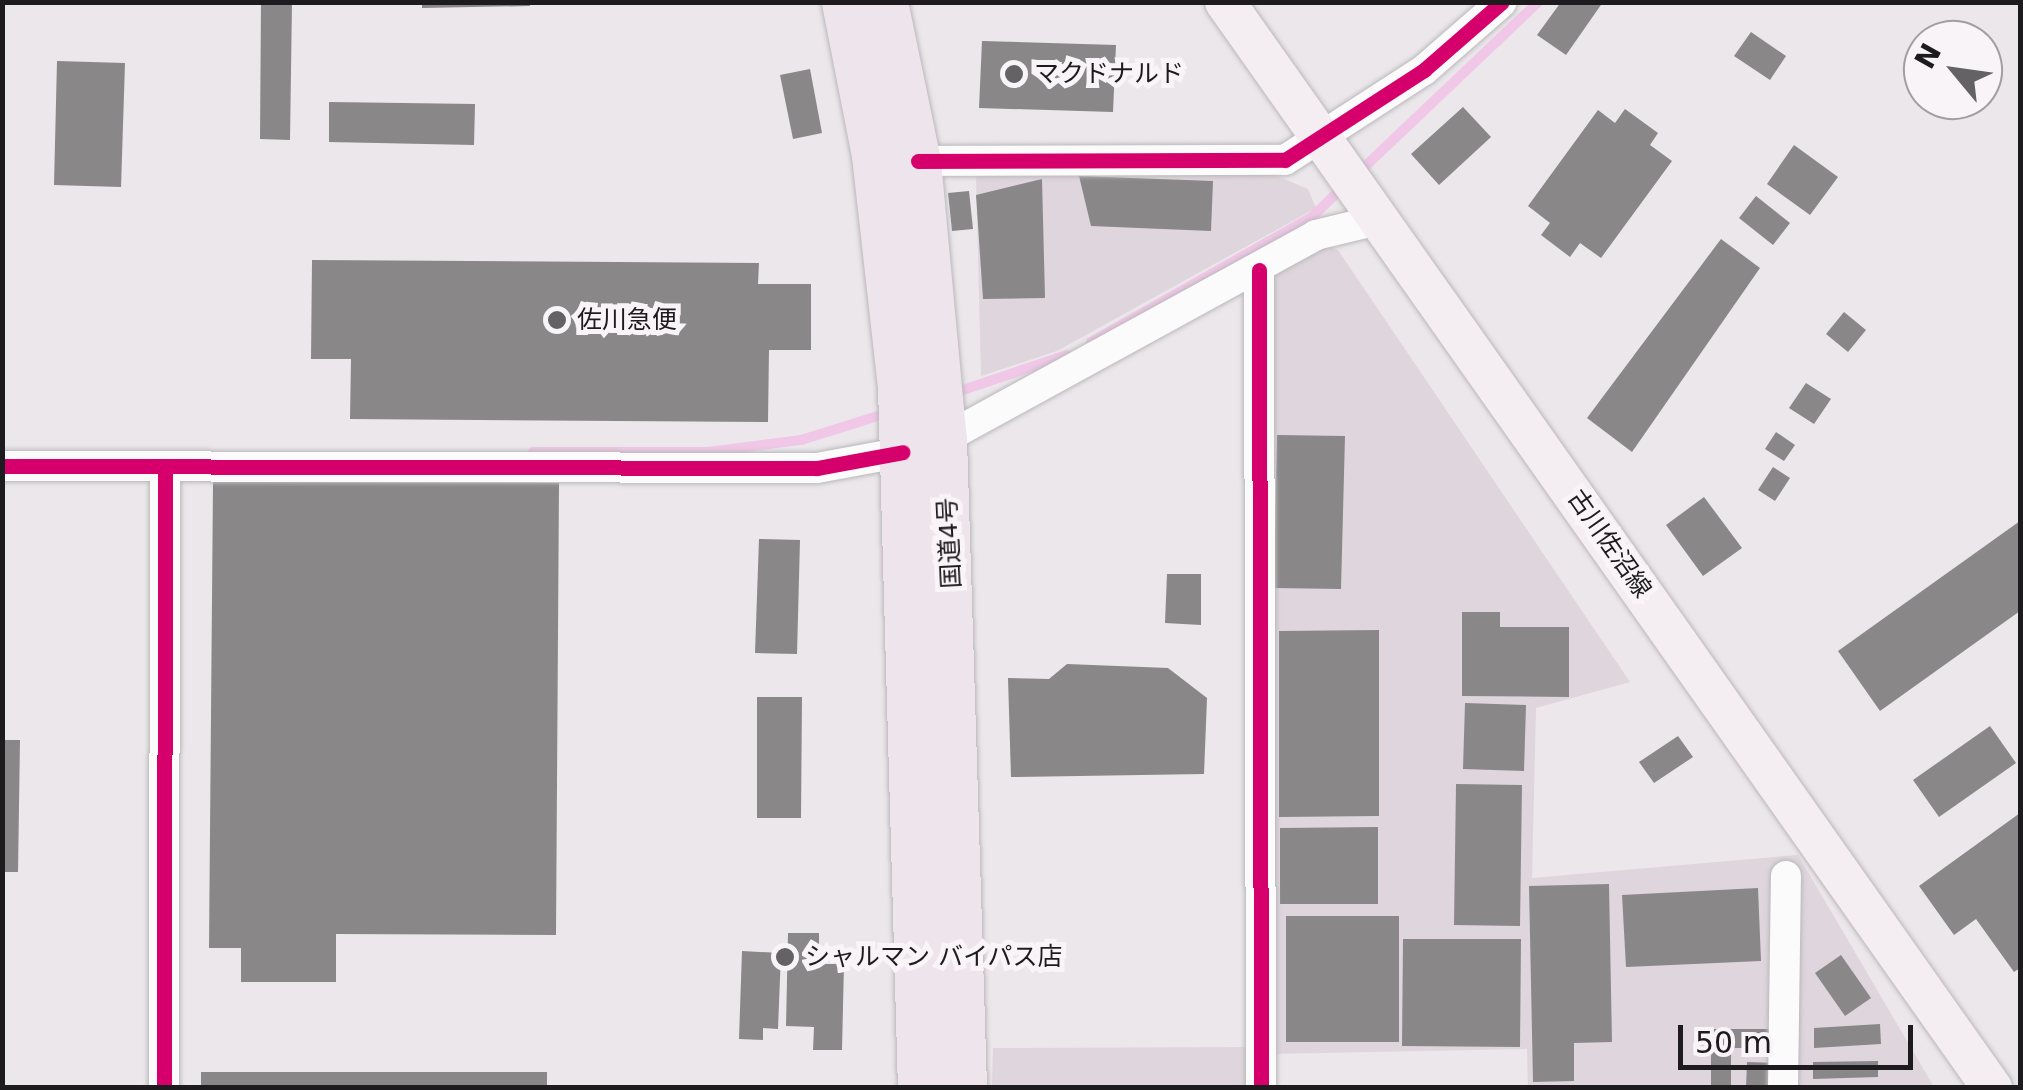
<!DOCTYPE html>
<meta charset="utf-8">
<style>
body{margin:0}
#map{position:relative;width:2023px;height:1090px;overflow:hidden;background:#ebe7ea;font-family:"DejaVu Sans","Noto Sans JP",sans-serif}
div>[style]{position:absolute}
.built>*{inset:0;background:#ded6dc}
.stream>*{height:10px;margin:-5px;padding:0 5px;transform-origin:5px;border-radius:5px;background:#f0c7e7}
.building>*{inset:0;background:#8a8789}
.roads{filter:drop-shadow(0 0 2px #bab8ba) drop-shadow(0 0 2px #bab8ba)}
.minor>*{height:30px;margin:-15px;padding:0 15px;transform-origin:15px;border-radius:15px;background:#fcfbfc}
.major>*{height:40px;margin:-20px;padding:0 20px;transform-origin:20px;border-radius:20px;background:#f4edf2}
.highway>*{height:45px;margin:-22.5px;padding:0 22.5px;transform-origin:22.5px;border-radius:22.5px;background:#eee4ec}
.cycleway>*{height:15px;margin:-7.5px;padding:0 7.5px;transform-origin:7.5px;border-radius:7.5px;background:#d6006c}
.dots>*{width:28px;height:28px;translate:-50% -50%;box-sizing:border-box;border:5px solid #f9f4f8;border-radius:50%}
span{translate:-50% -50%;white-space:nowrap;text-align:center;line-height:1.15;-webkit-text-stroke:10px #f9f4f8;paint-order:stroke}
.poi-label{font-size:25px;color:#1d1b1d}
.left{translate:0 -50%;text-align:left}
.street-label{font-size:25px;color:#1d1b1d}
.frame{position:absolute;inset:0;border:5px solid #1d1b1d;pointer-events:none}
.north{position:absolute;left:1903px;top:20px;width:100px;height:100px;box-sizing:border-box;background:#f9f4f8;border:2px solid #a19da0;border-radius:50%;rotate:299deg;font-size:28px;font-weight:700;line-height:40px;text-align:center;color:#1d1b1d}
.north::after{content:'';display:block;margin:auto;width:35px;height:45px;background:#656265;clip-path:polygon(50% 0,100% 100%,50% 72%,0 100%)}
.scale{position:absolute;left:1678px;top:1025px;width:235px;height:45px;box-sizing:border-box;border:5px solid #1d1b1d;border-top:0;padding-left:12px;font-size:30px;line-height:35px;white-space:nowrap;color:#1d1b1d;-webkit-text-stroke:8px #f9f4f8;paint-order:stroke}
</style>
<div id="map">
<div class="built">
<i style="clip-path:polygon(1263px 170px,1308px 189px,1316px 208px,1057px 351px,981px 376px,976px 175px)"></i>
<i style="clip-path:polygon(1322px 245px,1338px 250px,1630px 682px,1536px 708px,1532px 878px,1798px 855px,1934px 1087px,1528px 1087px,1527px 1049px,1268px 1054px,1273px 271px)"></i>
<i style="clip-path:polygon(1248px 1047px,1248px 1087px,992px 1088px,993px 1048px)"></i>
</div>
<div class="stream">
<i style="left:1356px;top:175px;width:251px;rotate:-43.5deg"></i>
<i style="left:1091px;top:342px;width:254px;rotate:-29.5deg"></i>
<i style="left:1312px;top:217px;width:45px;rotate:-44.1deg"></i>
<i style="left:951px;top:394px;width:122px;rotate:-18.6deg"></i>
<i style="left:533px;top:452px;width:175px"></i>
<i style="left:708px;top:452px;width:94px;rotate:-7.4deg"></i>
<i style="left:801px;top:440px;width:94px;rotate:-17.3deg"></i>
</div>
<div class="building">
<i style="clip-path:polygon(261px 2px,292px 2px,290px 140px,260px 139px)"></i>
<i style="clip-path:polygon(422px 2px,530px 2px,530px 6px,422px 8px)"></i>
<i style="clip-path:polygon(1561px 2px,1603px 2px,1566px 55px,1537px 35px)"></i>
<i style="clip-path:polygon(1751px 32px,1786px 56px,1770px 80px,1734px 56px)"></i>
<i style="clip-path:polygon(982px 41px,1116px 45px,1113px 112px,979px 108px)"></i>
<i style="clip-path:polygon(57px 61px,125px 63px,121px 187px,54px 185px)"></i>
<i style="clip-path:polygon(810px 69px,822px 133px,793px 139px,780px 75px)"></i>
<i style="clip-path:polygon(329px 102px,475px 104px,474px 145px,329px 142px)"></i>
<i style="clip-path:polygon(1463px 107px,1491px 137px,1439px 185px,1411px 154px)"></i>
<i style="clip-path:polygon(1625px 109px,1658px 133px,1650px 145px,1672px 161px,1601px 258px,1580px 243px,1570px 257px,1541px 235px,1550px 223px,1528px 206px,1598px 110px,1615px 123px)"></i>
<i style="clip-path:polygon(1794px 145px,1838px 177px,1810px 215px,1767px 184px)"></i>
<i style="clip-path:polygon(1079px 176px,1213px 181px,1211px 231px,1091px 226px)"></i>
<i style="clip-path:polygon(1042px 179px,1045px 298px,983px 299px,976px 195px)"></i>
<i style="clip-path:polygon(969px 191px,973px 229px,952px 231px,948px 193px)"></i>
<i style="clip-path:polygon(1756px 196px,1790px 223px,1773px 245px,1739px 218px)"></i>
<i style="clip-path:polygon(1721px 239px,1760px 268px,1632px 452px,1587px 418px)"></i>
<i style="clip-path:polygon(312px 260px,759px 263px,758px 284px,811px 284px,811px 350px,769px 350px,768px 422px,350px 419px,351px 359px,311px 359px)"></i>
<i style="clip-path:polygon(1844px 312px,1866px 330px,1848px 352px,1826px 334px)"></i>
<i style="clip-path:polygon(1806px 383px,1831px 399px,1814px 424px,1789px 408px)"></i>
<i style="clip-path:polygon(1776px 432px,1795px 445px,1784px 461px,1765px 449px)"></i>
<i style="clip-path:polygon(1277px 435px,1345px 436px,1341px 589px,1274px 588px)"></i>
<i style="clip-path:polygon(1773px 467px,1790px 478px,1775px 501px,1758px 490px)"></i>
<i style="clip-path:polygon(213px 482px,559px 483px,556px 935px,336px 934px,336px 982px,241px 982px,241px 948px,209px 948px)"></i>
<i style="clip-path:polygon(1704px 497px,1742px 548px,1703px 576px,1666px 525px)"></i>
<i style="clip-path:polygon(2020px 521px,2020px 611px,1880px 711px,1838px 651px)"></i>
<i style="clip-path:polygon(759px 539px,800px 540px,797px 654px,755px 653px)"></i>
<i style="clip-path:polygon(1167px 574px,1201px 574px,1201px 625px,1165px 623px)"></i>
<i style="clip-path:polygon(1462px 612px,1500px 612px,1500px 627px,1569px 627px,1569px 697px,1462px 696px)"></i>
<i style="clip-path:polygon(1379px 630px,1379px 816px,1279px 817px,1279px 631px)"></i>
<i style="clip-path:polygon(1067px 664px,1168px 668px,1207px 698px,1204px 774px,1011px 777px,1008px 678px,1049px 679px)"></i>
<i style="clip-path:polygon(757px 697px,802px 697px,801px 818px,757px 818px)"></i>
<i style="clip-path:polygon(1465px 703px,1526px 705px,1524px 771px,1463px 769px)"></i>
<i style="clip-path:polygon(1990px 726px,2016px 763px,1939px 817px,1913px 780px)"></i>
<i style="clip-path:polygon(1678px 736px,1693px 757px,1654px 783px,1639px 762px)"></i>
<i style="clip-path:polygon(2px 740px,20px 740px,18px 872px,2px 872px)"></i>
<i style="clip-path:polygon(1456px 784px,1522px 785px,1520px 926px,1454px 925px)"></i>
<i style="clip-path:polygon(2020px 813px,2020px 968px,2014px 972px,1976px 919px,1954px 935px,1919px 886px)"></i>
<i style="clip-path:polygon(1378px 827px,1378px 904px,1280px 904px,1280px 828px)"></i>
<i style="clip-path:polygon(1609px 884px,1612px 1042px,1574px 1043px,1574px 1081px,1533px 1082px,1529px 886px)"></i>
<i style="clip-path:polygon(1758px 888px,1761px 961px,1626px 967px,1622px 895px)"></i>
<i style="clip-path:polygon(1286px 916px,1399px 916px,1399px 1042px,1286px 1042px)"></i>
<i style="clip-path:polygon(788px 933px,819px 933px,819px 964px,844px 964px,842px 1050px,813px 1050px,814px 1027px,786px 1026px)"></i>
<i style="clip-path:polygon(1403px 939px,1521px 939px,1520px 1047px,1402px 1046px)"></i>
<i style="clip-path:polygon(742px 951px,781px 953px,778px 1029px,763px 1028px,763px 1040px,739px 1039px)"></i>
<i style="clip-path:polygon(1841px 955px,1871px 998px,1845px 1016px,1815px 973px)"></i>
<i style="clip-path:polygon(1880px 1024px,1881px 1044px,1814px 1048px,1814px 1028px)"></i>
<i style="clip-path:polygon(1711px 1029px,1776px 1029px,1776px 1048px,1731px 1048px,1731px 1088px,1711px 1088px)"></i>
<i style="clip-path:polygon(1878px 1061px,1878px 1077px,1813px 1079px,1813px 1062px)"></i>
<i style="clip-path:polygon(1747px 1062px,1778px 1063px,1778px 1088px,1746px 1088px)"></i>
<i style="clip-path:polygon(201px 1072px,547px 1072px,547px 1088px,201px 1088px)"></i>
</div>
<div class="roads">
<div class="minor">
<i style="left:918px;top:161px;width:367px;rotate:-0.2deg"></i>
<i style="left:1285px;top:160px;width:166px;rotate:-32.9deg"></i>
<i style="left:1424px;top:70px;width:103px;rotate:-41.1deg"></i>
<i style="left:1259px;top:270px;width:818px;rotate:89.86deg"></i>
<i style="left:944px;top:439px;width:424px;rotate:-28.7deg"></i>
<i style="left:1316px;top:235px;width:64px;rotate:-13.6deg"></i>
<i style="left:2px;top:466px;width:815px;rotate:0.14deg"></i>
<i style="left:817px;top:468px;width:87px;rotate:-10.5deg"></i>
<i style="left:164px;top:1088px;width:620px;rotate:-89.91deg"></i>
<i style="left:1783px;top:1088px;width:212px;rotate:-89.2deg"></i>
</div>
<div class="major">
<i style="left:1225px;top:2px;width:1330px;rotate:54.77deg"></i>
</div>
<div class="highway">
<i style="left:844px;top:2px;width:156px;rotate:78.9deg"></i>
<i style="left:874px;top:155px;width:232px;rotate:83.6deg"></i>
<i style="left:900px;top:386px;width:702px;rotate:88.37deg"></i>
<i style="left:885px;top:2px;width:162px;rotate:78.3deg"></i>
<i style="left:918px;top:161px;width:279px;rotate:84.7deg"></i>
<i style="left:944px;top:439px;width:649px;rotate:88.23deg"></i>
</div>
</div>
<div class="cycleway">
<i style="left:918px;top:161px;width:367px;rotate:-0.2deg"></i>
<i style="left:1285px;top:160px;width:166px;rotate:-32.9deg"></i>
<i style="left:1424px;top:70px;width:103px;rotate:-41.1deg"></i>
<i style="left:1259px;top:270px;width:818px;rotate:89.86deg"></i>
<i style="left:2px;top:466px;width:815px;rotate:0.14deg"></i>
<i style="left:817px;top:468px;width:87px;rotate:-10.5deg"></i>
<i style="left:164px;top:1088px;width:620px;rotate:-89.91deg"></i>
</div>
<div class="dots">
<i style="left:1014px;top:74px;background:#656265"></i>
<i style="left:557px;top:320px;background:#656265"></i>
<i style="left:785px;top:957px;background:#656265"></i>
</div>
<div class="poi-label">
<span class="left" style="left:1034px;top:74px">マクドナルド</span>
<span class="left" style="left:577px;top:320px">佐川急便</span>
<span class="left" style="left:805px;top:957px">シャルマン バイパス店</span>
</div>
<div class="street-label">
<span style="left:950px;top:543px;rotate:-93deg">国道4号</span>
<span style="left:1609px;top:544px;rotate:55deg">古川佐沼線</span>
</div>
<div class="frame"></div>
<div class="north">N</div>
<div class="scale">50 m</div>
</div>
